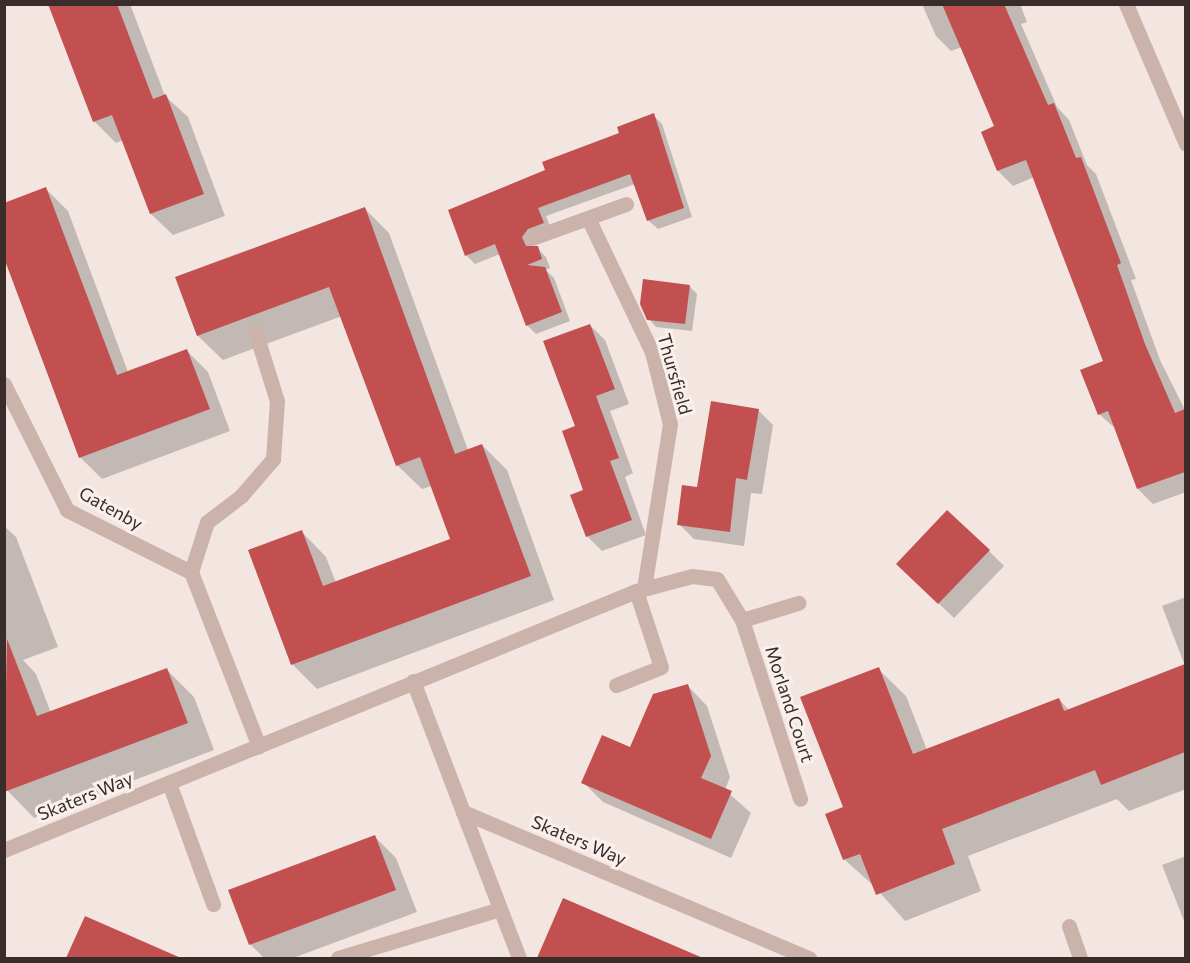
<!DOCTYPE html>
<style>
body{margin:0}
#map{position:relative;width:1190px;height:963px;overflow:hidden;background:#f3e6e1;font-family:Commissioner,sans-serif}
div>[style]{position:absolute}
.shadow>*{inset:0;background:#0003}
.building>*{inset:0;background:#c25051}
.service>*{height:15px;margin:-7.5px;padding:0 7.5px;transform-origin:7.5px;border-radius:7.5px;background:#cbb3ac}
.minor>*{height:15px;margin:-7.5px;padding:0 7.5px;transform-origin:7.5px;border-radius:7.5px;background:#cbb3ac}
span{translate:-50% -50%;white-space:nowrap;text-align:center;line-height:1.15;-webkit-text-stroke:6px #faf1ed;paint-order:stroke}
.street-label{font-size:18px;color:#392c2b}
.frame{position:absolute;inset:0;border:6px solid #392c2b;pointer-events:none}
</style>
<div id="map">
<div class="shadow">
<i style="clip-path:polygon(50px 4px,130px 4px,165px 96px,188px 117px,225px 216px,173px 235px,151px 214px,123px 140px,116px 143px,94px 121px)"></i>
<i style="clip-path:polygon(922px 4px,1020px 4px,1027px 22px,1021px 24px,1057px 107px,1069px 120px,1087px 165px,1096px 174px,1136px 279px,1131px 280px,1160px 360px,1186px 412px,1186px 492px,1153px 504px,1138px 489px,1116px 429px,1099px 414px,1105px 362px,1034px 177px,1013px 186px,998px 171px,996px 127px,962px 47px,951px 51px,936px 36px)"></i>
<i style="clip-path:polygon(653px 115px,662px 124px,692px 217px,658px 229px,649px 221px,635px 184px,546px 216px,552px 232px,537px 238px,530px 247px,537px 248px,546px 257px,550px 268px,546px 270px,554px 278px,570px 321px,536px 334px,527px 325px,500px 254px,475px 264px,466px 255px,547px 171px)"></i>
<i style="clip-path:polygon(46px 189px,68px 211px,128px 372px,187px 351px,208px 372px,230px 431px,102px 479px,80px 457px)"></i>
<i style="clip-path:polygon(364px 208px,389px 233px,468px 450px,482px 445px,507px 470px,554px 600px,317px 689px,292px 664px,302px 532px,326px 557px,336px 583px,452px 540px,432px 486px,422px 489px,397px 465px,342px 316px,223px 360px,198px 336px,177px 278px)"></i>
<i style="clip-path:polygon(689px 286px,697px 294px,692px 331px,656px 327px,649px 319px)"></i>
<i style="clip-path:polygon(590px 325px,605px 340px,629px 404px,610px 411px,633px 473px,625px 477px,646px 535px,602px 551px,587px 536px,577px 427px)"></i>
<i style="clip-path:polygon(758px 410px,773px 425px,762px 494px,751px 493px,744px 546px,694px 539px,679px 524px,698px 489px)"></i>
<i style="clip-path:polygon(4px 526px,16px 537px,58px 647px,23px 660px,36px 674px,51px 713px,167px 670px,194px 697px,214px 750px,34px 818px,7px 790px)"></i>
<i style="clip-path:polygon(989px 551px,1004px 566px,954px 618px,913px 579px)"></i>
<i style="clip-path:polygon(1186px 597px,1186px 789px,1129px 811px,1117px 799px,968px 856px,981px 891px,905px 921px,874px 886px,845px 860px,827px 815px,845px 808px,878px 669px,906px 696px,927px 750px,1059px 699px,1069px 710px,1185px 666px,1162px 606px)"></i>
<i style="clip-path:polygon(687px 685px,707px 706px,730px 777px,725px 790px,751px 813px,731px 858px,603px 802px,583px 782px,631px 749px)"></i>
<i style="clip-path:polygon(374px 836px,396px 858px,417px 912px,293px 958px,264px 958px,251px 945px,230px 891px)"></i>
<i style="clip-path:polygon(1186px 856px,1186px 926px,1162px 865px)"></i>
<i style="clip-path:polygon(564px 900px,699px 958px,540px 958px)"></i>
<i style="clip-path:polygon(85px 918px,178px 958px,68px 958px)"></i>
</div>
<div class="building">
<i style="clip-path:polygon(48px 4px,117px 4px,153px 99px,166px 94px,204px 194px,150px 214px,112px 115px,93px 122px)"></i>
<i style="clip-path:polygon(942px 4px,1004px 4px,1048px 105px,1054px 103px,1076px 158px,1081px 157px,1121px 263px,1117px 265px,1145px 344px,1175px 413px,1185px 409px,1185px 472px,1137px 489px,1108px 411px,1098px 415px,1080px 370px,1103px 361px,1026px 160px,997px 171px,981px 132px,994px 126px)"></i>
<i style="clip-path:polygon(654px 113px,684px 208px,647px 221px,630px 174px,538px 208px,544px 223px,528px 229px,522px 237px,526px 246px,538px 246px,542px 259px,527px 265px,545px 267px,562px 312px,526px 326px,495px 244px,465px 256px,448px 210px,545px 170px,542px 162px,619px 133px,617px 127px)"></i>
<i style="clip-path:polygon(46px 187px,117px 375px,187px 349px,210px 409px,79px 458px,4px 258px,4px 203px)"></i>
<i style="clip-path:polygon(365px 207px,455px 454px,482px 444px,531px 576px,291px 665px,248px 550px,302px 530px,323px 586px,450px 539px,420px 457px,396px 466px,329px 287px,197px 336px,175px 277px)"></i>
<i style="clip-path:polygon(643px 279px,690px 285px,685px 324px,647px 320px,640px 304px)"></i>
<i style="clip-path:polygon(590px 324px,615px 389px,596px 396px,619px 458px,610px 461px,632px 520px,586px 537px,570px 495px,583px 490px,562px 431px,575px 426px,543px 341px)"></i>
<i style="clip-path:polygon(711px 401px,759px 409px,747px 480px,736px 478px,730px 532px,677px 525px,682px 485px,697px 487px)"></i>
<i style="clip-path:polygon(947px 510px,990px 550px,938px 604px,896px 564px)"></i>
<i style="clip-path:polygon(7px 639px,37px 716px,167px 668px,188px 723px,4px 792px)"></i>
<i style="clip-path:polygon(1185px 664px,1185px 752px,1101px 785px,1095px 770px,942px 829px,955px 864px,876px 895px,860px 854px,843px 860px,825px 814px,843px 807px,800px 697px,879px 667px,913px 754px,1059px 698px,1064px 711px)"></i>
<i style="clip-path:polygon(688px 684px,711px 756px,701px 778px,732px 791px,711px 839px,581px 783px,602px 735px,630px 747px,653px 694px)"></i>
<i style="clip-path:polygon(375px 835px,396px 890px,249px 945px,228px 890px)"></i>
<i style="clip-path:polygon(563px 898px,703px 958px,537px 958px)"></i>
<i style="clip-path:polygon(85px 916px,181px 958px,66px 958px)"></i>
</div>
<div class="service">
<i style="left:616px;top:685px;width:48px;rotate:-21.8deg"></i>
<i style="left:661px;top:667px;width:80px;rotate:-108.2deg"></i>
<i style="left:169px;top:783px;width:129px;rotate:70deg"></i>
<i style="left:463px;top:812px;width:156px;rotate:69deg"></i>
<i style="left:338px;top:958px;width:169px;rotate:-16.8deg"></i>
</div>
<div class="minor">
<i style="left:1126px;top:4px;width:152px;rotate:66.8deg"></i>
<i style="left:588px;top:218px;width:148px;rotate:64.5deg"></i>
<i style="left:652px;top:352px;width:74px;rotate:76deg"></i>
<i style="left:670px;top:424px;width:166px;rotate:99deg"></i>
<i style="left:532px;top:238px;width:100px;rotate:-19.9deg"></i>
<i style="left:4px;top:384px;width:141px;rotate:63.4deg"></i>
<i style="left:67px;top:510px;width:139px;rotate:26.6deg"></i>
<i style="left:191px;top:572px;width:52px;rotate:-72.3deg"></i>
<i style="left:207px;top:522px;width:43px;rotate:-37.4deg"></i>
<i style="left:241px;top:496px;width:49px;rotate:-49.1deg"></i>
<i style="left:273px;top:459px;width:58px;rotate:-86.1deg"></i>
<i style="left:277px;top:401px;width:73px;rotate:-107.4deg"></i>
<i style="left:191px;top:572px;width:187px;rotate:68.7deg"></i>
<i style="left:742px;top:620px;width:59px;rotate:-16.9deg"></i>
<i style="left:413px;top:681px;width:140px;rotate:69.1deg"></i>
<i style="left:463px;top:812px;width:376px;rotate:22.9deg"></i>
<i style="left:4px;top:850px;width:683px;rotate:-22.28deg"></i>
<i style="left:636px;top:591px;width:58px;rotate:-15deg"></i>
<i style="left:692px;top:576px;width:25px;rotate:7deg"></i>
<i style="left:717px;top:579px;width:48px;rotate:58.6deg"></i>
<i style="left:742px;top:620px;width:188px;rotate:72deg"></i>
<i style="left:1069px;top:926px;width:34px;rotate:71deg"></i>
</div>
<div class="street-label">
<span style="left:675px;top:374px;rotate:74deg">Thursfield</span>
<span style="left:111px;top:508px;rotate:29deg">Gatenby</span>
<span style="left:790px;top:704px;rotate:72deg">Morland Court</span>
<span style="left:85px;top:796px;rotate:-22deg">Skaters Way</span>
<span style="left:579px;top:840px;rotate:23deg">Skaters Way</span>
</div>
<div class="frame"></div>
</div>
